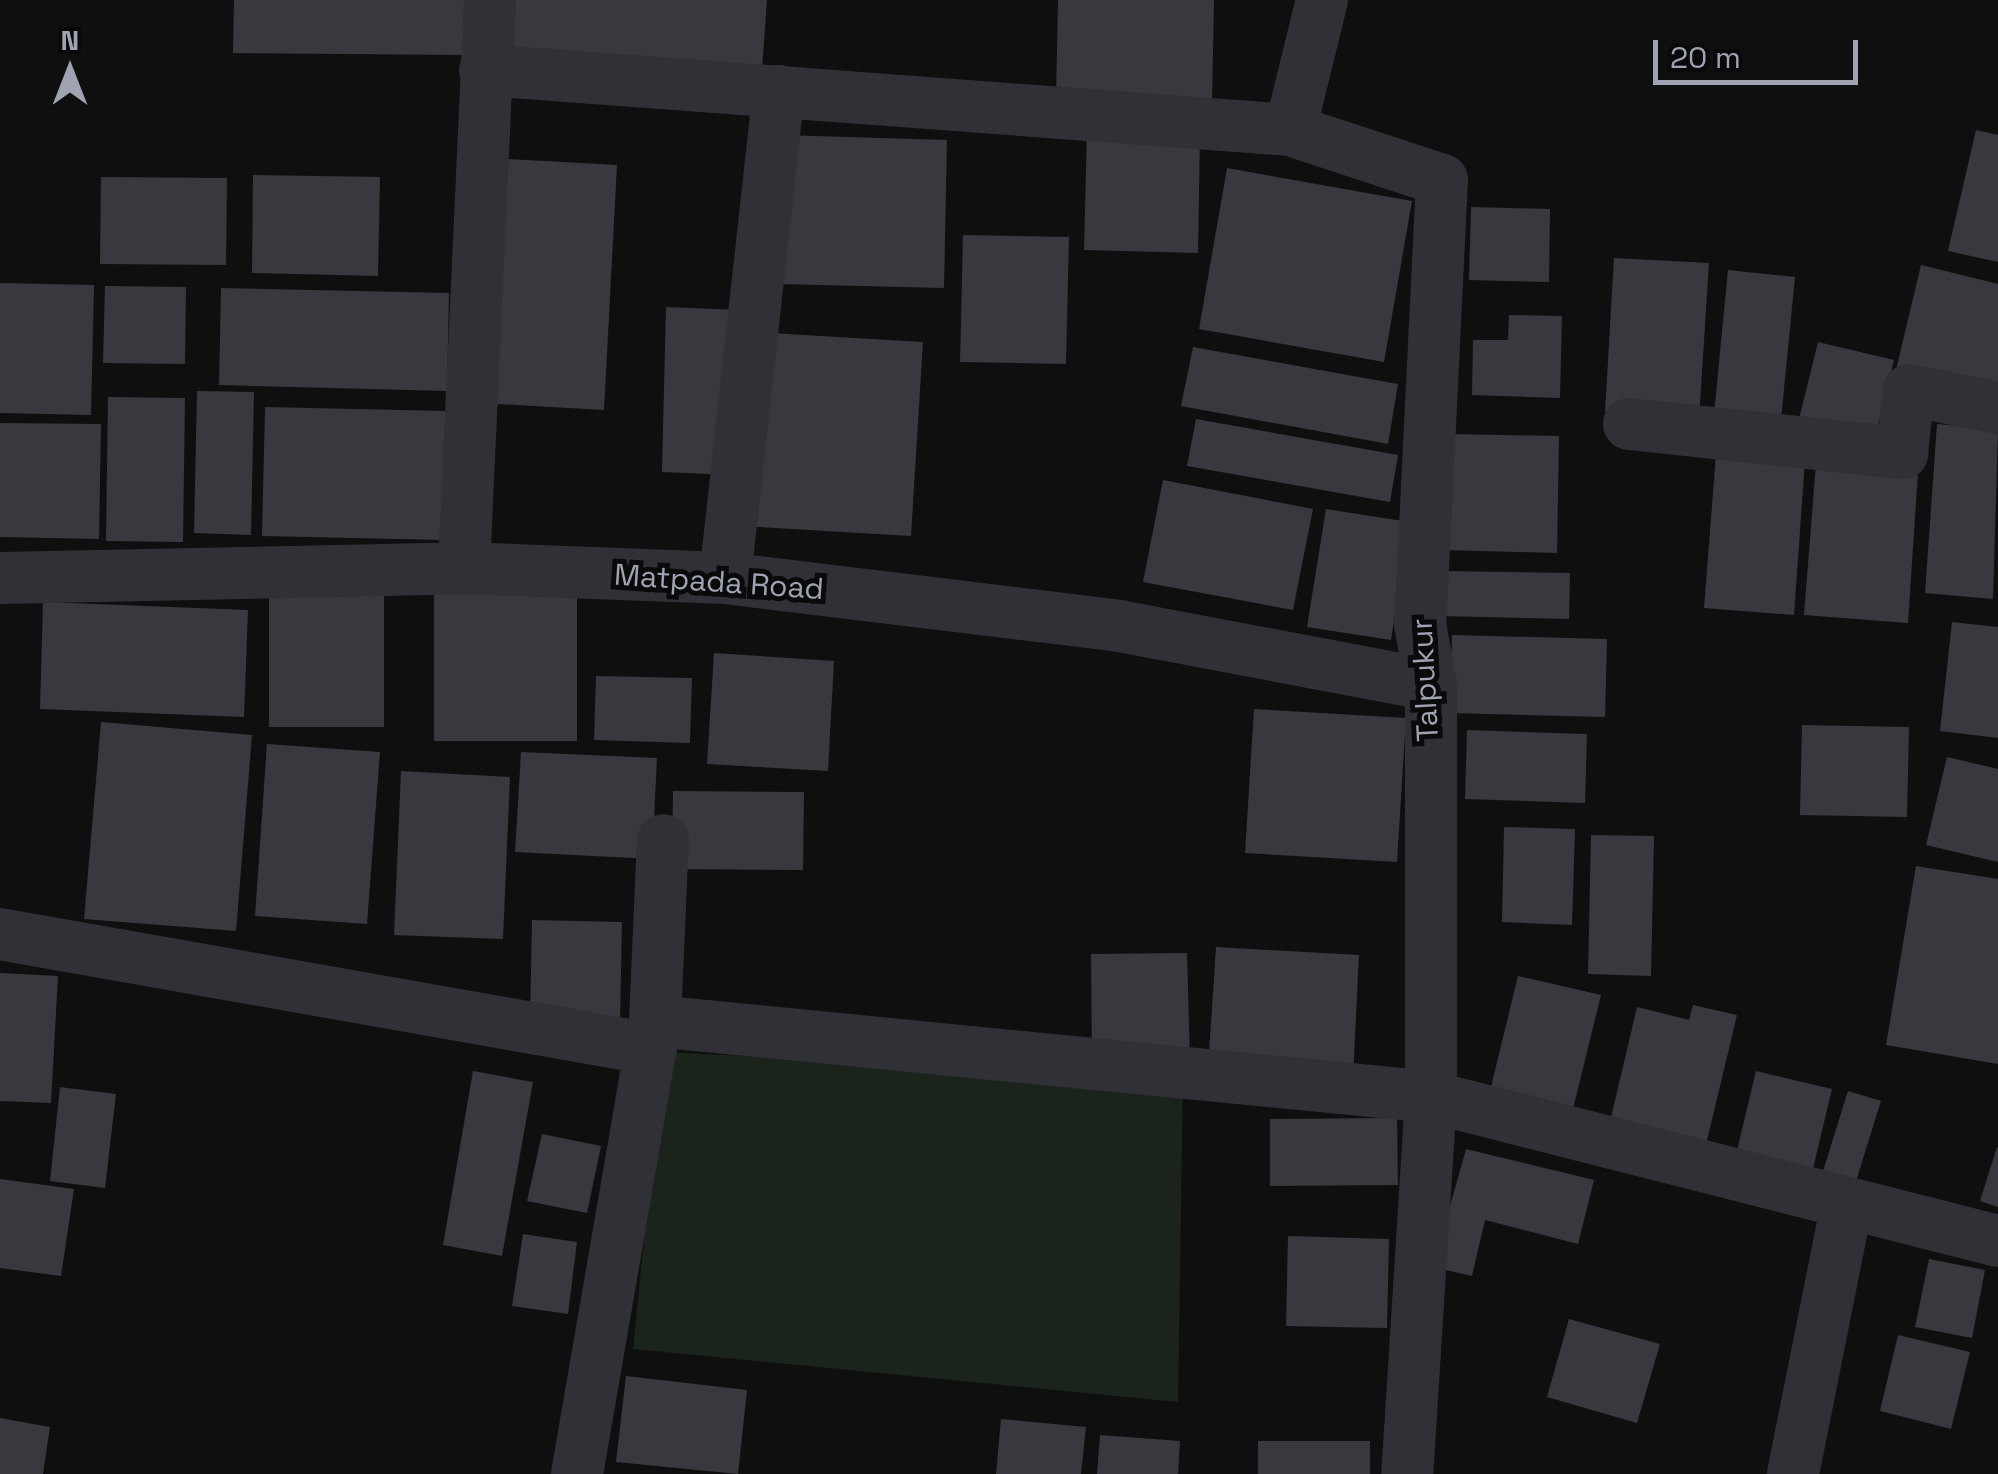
<!DOCTYPE html>
<style>
body{margin:0}
#map{position:relative;width:1998px;height:1474px;overflow:hidden;background:#0f0f10;font-family:"Space Grotesk",sans-serif}
div>[style]{position:absolute}
.green>*{inset:0;background:#1b231d}
.building>*{inset:0;background:#38393e}
.street>*{height:52px;margin:-26px;padding:0 26px;transform-origin:26px;border-radius:26px;background:#303036}
span{translate:-50% -50%;white-space:nowrap;text-align:center;line-height:1.15;-webkit-text-stroke:10px #0a0a0b;paint-order:stroke}
.street-label{font-size:30px;color:#9fa3b2}
.north{position:absolute;left:20px;top:20px;width:100px;height:100px;-webkit-text-stroke:8px #0a0a0b;paint-order:stroke;rotate:0deg;font-size:28px;font-weight:700;line-height:40px;text-align:center;color:#9fa3b2}
.north::after{content:'';display:block;margin:auto;width:35px;height:45px;background:#9fa3b2;clip-path:polygon(50% 0,100% 100%,50% 72%,0 100%)}
.scale{position:absolute;left:1653px;top:40px;width:205px;height:45px;box-sizing:border-box;border:5px solid #9fa3b2;border-top:0;padding-left:12px;font-size:30px;line-height:35px;white-space:nowrap;color:#9fa3b2;-webkit-text-stroke:8px #0a0a0b;paint-order:stroke}
</style>
<div id="map">
<div class="green">
<i style="clip-path:polygon(663px 1052px,1183px 1076px,1178px 1402px,633px 1349px)"></i>
</div>
<div class="building">
<i style="clip-path:polygon(234px 0,468px 0,468px 55px,233px 53px)"></i>
<i style="clip-path:polygon(503px 0,767px 0,761px 83px,498px 64px)"></i>
<i style="clip-path:polygon(1058px 0,1214px 0,1212px 103px,1056px 99px)"></i>
<i style="clip-path:polygon(1087px 130px,1200px 132px,1198px 253px,1084px 250px)"></i>
<i style="clip-path:polygon(1976px 130px,1998px 135px,1998px 262px,1948px 251px)"></i>
<i style="clip-path:polygon(782px 135px,947px 140px,944px 288px,779px 284px)"></i>
<i style="clip-path:polygon(491px 158px,617px 165px,604px 410px,479px 403px)"></i>
<i style="clip-path:polygon(1227px 168px,1412px 201px,1384px 362px,1199px 329px)"></i>
<i style="clip-path:polygon(253px 175px,380px 177px,378px 276px,252px 273px)"></i>
<i style="clip-path:polygon(101px 177px,227px 178px,226px 265px,100px 264px)"></i>
<i style="clip-path:polygon(1471px 207px,1550px 209px,1549px 282px,1469px 280px)"></i>
<i style="clip-path:polygon(963px 235px,1069px 237px,1066px 364px,960px 362px)"></i>
<i style="clip-path:polygon(1614px 258px,1709px 263px,1699px 418px,1605px 412px)"></i>
<i style="clip-path:polygon(1921px 265px,1998px 284px,1998px 399px,1895px 374px)"></i>
<i style="clip-path:polygon(1728px 270px,1795px 277px,1781px 420px,1714px 414px)"></i>
<i style="clip-path:polygon(0 283px,94px 285px,91px 415px,0 413px)"></i>
<i style="clip-path:polygon(105px 286px,186px 287px,185px 364px,103px 363px)"></i>
<i style="clip-path:polygon(221px 288px,449px 293px,447px 391px,219px 385px)"></i>
<i style="clip-path:polygon(666px 307px,739px 310px,734px 475px,662px 472px)"></i>
<i style="clip-path:polygon(1509px 315px,1562px 316px,1560px 398px,1472px 395px,1473px 340px,1508px 340px)"></i>
<i style="clip-path:polygon(755px 332px,923px 342px,911px 536px,743px 526px)"></i>
<i style="clip-path:polygon(1818px 342px,1894px 360px,1874px 441px,1798px 423px)"></i>
<i style="clip-path:polygon(1193px 347px,1398px 384px,1388px 444px,1181px 406px)"></i>
<i style="clip-path:polygon(197px 391px,254px 392px,251px 535px,194px 533px)"></i>
<i style="clip-path:polygon(108px 397px,185px 398px,183px 542px,106px 541px)"></i>
<i style="clip-path:polygon(265px 407px,447px 411px,444px 540px,262px 536px)"></i>
<i style="clip-path:polygon(1196px 419px,1398px 455px,1390px 502px,1187px 466px)"></i>
<i style="clip-path:polygon(0 423px,101px 424px,99px 539px,0 537px)"></i>
<i style="clip-path:polygon(1937px 424px,1998px 429px,1993px 599px,1925px 593px)"></i>
<i style="clip-path:polygon(1448px 434px,1559px 436px,1557px 553px,1444px 550px)"></i>
<i style="clip-path:polygon(1817px 450px,1919px 457px,1908px 623px,1804px 615px)"></i>
<i style="clip-path:polygon(1716px 454px,1805px 461px,1794px 615px,1704px 608px)"></i>
<i style="clip-path:polygon(1163px 480px,1313px 509px,1293px 610px,1143px 582px)"></i>
<i style="clip-path:polygon(1326px 509px,1409px 522px,1391px 640px,1307px 627px)"></i>
<i style="clip-path:polygon(1441px 571px,1570px 573px,1569px 619px,1440px 616px)"></i>
<i style="clip-path:polygon(434px 588px,577px 588px,577px 741px,434px 741px)"></i>
<i style="clip-path:polygon(269px 596px,384px 596px,384px 727px,269px 727px)"></i>
<i style="clip-path:polygon(43px 602px,248px 610px,244px 717px,40px 709px)"></i>
<i style="clip-path:polygon(1952px 622px,1998px 627px,1998px 738px,1940px 731px)"></i>
<i style="clip-path:polygon(1452px 635px,1607px 639px,1605px 717px,1450px 713px)"></i>
<i style="clip-path:polygon(714px 653px,834px 661px,828px 771px,707px 764px)"></i>
<i style="clip-path:polygon(596px 676px,692px 678px,690px 743px,594px 740px)"></i>
<i style="clip-path:polygon(1254px 709px,1406px 718px,1397px 862px,1245px 853px)"></i>
<i style="clip-path:polygon(101px 722px,252px 735px,236px 931px,84px 919px)"></i>
<i style="clip-path:polygon(1802px 725px,1909px 727px,1907px 817px,1800px 815px)"></i>
<i style="clip-path:polygon(1467px 730px,1587px 734px,1585px 803px,1465px 799px)"></i>
<i style="clip-path:polygon(267px 744px,380px 752px,367px 924px,255px 916px)"></i>
<i style="clip-path:polygon(521px 752px,657px 758px,652px 859px,515px 852px)"></i>
<i style="clip-path:polygon(1947px 757px,1998px 769px,1998px 862px,1926px 845px)"></i>
<i style="clip-path:polygon(401px 771px,510px 777px,503px 939px,394px 935px)"></i>
<i style="clip-path:polygon(673px 791px,804px 792px,803px 870px,672px 869px)"></i>
<i style="clip-path:polygon(1504px 827px,1575px 829px,1572px 925px,1502px 922px)"></i>
<i style="clip-path:polygon(1591px 835px,1654px 836px,1651px 976px,1588px 974px)"></i>
<i style="clip-path:polygon(1916px 866px,1998px 879px,1998px 1064px,1886px 1045px)"></i>
<i style="clip-path:polygon(532px 920px,622px 922px,620px 1023px,530px 1022px)"></i>
<i style="clip-path:polygon(1216px 947px,1359px 955px,1353px 1077px,1208px 1069px)"></i>
<i style="clip-path:polygon(1187px 953px,1190px 1061px,1092px 1063px,1091px 954px)"></i>
<i style="clip-path:polygon(0 973px,58px 976px,51px 1103px,0 1101px)"></i>
<i style="clip-path:polygon(1518px 976px,1601px 995px,1572px 1113px,1489px 1095px)"></i>
<i style="clip-path:polygon(1693px 1005px,1737px 1015px,1705px 1149px,1609px 1126px,1637px 1007px,1689px 1020px)"></i>
<i style="clip-path:polygon(473px 1071px,533px 1082px,502px 1256px,443px 1245px)"></i>
<i style="clip-path:polygon(1756px 1071px,1832px 1089px,1810px 1181px,1734px 1163px)"></i>
<i style="clip-path:polygon(60px 1087px,116px 1094px,105px 1188px,50px 1181px)"></i>
<i style="clip-path:polygon(1848px 1091px,1881px 1101px,1856px 1181px,1823px 1171px)"></i>
<i style="clip-path:polygon(1397px 1118px,1398px 1185px,1270px 1186px,1270px 1119px)"></i>
<i style="clip-path:polygon(542px 1134px,601px 1146px,587px 1213px,527px 1201px)"></i>
<i style="clip-path:polygon(1997px 1147px,1998px 1148px,1998px 1207px,1980px 1201px)"></i>
<i style="clip-path:polygon(1466px 1149px,1594px 1180px,1578px 1244px,1485px 1220px,1472px 1276px,1433px 1267px)"></i>
<i style="clip-path:polygon(0 1179px,74px 1189px,61px 1276px,0 1268px)"></i>
<i style="clip-path:polygon(523px 1234px,577px 1242px,568px 1314px,512px 1306px)"></i>
<i style="clip-path:polygon(1288px 1236px,1389px 1239px,1387px 1328px,1286px 1326px)"></i>
<i style="clip-path:polygon(1929px 1259px,1985px 1270px,1972px 1338px,1915px 1327px)"></i>
<i style="clip-path:polygon(1569px 1319px,1660px 1344px,1637px 1423px,1547px 1397px)"></i>
<i style="clip-path:polygon(1898px 1335px,1970px 1352px,1951px 1429px,1880px 1411px)"></i>
<i style="clip-path:polygon(626px 1376px,747px 1390px,738px 1474px,616px 1462px)"></i>
<i style="clip-path:polygon(0 1418px,50px 1427px,43px 1474px,0 1474px)"></i>
<i style="clip-path:polygon(1001px 1419px,1086px 1427px,1081px 1474px,996px 1474px)"></i>
<i style="clip-path:polygon(1100px 1435px,1180px 1441px,1178px 1474px,1097px 1474px)"></i>
<i style="clip-path:polygon(1258px 1441px,1370px 1441px,1370px 1474px,1258px 1474px)"></i>
</div>
<div class="street">
<i style="left:1322px;top:0;width:134px;rotate:103.8deg"></i>
<i style="left:1290px;top:130px;width:160px;rotate:18.2deg"></i>
<i style="left:1442px;top:180px;width:445px;rotate:92.8deg"></i>
<i style="left:1420px;top:624px;width:62px;rotate:79.8deg"></i>
<i style="left:1431px;top:685px;width:412px;rotate:90deg"></i>
<i style="left:1431px;top:1097px;width:378px;rotate:93.6deg"></i>
<i style="left:485px;top:70px;width:807px;rotate:4.26deg"></i>
<i style="left:1629px;top:424px;width:275px;rotate:6.1deg"></i>
<i style="left:1902px;top:453px;width:63px;rotate:-83.7deg"></i>
<i style="left:1909px;top:390px;width:91px;rotate:11.4deg"></i>
<i style="left:464px;top:568px;width:569px;rotate:-87.38deg"></i>
<i style="left:0;top:578px;width:464px;rotate:-1.2deg"></i>
<i style="left:464px;top:568px;width:261px;rotate:2.2deg"></i>
<i style="left:725px;top:578px;width:397px;rotate:6.9deg"></i>
<i style="left:1119px;top:626px;width:318px;rotate:10.7deg"></i>
<i style="left:725px;top:578px;width:490px;rotate:-83.7deg"></i>
<i style="left:0;top:934px;width:661px;rotate:10.02deg"></i>
<i style="left:655px;top:1021px;width:780px;rotate:5.59deg"></i>
<i style="left:1431px;top:1097px;width:585px;rotate:14.25deg"></i>
<i style="left:577px;top:1474px;width:460px;rotate:-80.2deg"></i>
<i style="left:655px;top:1021px;width:181px;rotate:-87.5deg"></i>
<i style="left:1793px;top:1474px;width:276px;rotate:-78.7deg"></i>
</div>
<div class="street-label">
<span style="left:719px;top:582px;rotate:4deg">Matpada Road</span>
<span style="left:1425px;top:680px;rotate:-93deg">Talpukur</span>
</div>
<div class="north">N</div>
<div class="scale">20 m</div>
</div>
